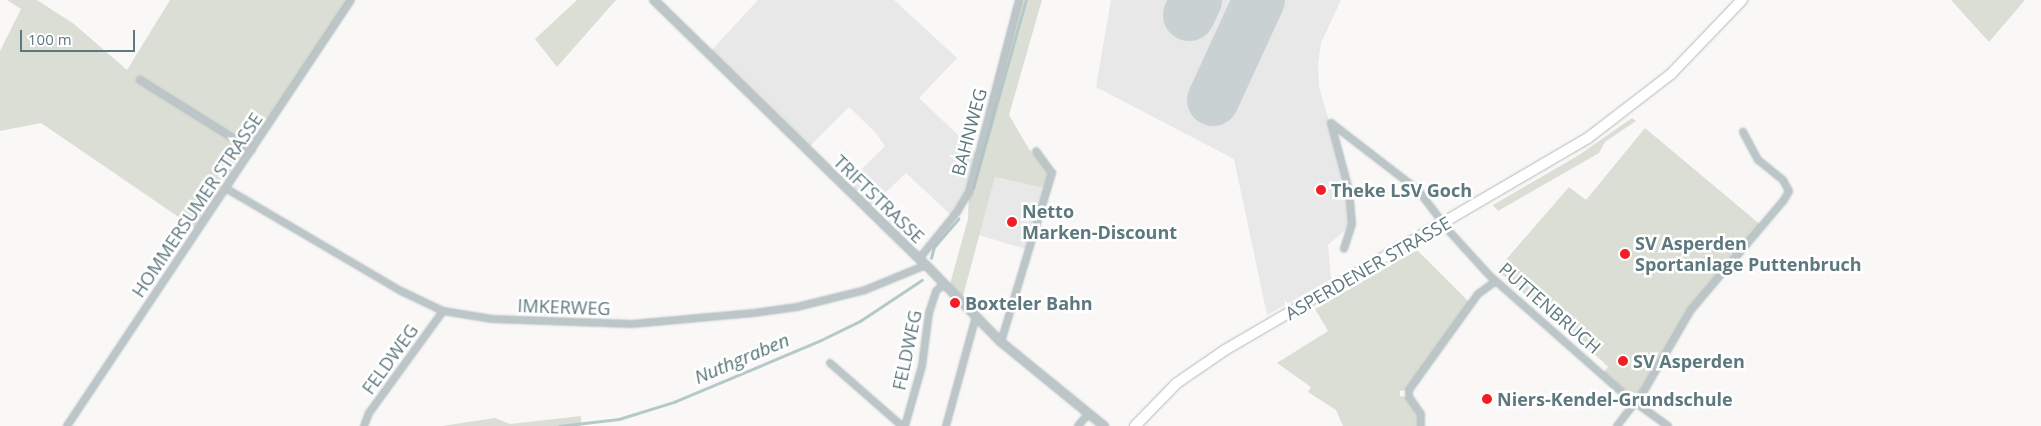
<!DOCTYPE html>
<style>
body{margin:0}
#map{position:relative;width:2041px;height:426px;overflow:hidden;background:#f9f8f6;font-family:"Open Sans",sans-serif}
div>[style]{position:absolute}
.built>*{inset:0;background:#e7e8e7}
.green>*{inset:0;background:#dbded5}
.stream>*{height:2.5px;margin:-1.25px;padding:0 1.25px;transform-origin:1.25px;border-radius:1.25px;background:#b5c9c9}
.runway>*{height:52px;margin:-26px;padding:0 26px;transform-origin:26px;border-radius:26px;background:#cad1d2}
.roads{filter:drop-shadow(0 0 1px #b0babc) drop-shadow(0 0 1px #b0babc)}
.minor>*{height:6px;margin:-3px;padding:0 3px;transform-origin:3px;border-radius:3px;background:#bcc6c8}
.tertiary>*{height:8px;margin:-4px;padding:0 4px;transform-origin:4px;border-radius:4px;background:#bcc6c8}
.primary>*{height:10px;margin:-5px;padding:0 5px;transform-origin:5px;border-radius:5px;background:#fff}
.dots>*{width:14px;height:14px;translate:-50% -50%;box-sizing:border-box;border:2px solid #fff;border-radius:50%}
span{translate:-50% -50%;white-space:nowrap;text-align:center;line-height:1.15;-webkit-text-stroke:5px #fff;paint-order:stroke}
.street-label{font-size:18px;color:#5d787e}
.poi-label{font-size:18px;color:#5d787e;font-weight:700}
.left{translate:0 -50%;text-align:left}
.water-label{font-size:19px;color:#577676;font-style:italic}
.scale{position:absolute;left:20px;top:30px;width:115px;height:22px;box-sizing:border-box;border:2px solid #5d787e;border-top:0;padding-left:6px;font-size:15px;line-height:18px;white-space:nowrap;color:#5d787e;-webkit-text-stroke:4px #fff;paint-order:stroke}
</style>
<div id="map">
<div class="built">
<i style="clip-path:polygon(758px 0,894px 0,957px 58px,919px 98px,979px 155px,969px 192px,953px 217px,906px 173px,867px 210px,844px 187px,885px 146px,875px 132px,849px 107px,806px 150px,709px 53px)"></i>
<i style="clip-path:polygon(1111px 0,1341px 0,1321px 43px,1318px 64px,1319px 87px,1349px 190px,1352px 224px,1328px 245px,1331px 279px,1267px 315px,1234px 159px,1096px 87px)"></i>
<i style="clip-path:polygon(995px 177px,1048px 189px,1029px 250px,979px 235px)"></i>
</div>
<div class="green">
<i style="clip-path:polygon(7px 0,37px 0,74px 24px,127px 70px,170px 0,351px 0,199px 231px,41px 123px,0 131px,0 51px,21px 9px)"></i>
<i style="clip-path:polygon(577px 0,616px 0,557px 67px,535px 39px)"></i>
<i style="clip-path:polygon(1019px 0,1042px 0,1009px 115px,1029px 149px,1052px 173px,1048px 189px,995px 177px,963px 296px,950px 284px,968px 219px,969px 192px)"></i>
<i style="clip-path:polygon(1951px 0,2025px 0,1989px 42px)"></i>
<i style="clip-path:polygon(1632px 118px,1636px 121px,1605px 142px,1599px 153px,1498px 211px,1493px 205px,1579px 155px)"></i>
<i style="clip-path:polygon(1645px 128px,1762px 226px,1691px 310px,1644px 391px,1625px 395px,1602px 374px,1608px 367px,1602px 361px,1497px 270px,1569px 187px,1586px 200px)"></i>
<i style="clip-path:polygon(1417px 250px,1470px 303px,1406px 390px,1400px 391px,1400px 396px,1406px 397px,1418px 414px,1418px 426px,1343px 426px,1336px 410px,1308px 392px,1311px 387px,1277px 363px,1328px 331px,1315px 309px)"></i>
<i style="clip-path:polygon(581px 416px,581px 426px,442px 426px,495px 418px,510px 424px)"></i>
</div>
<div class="stream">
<i style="left:973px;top:188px;width:195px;rotate:-74.3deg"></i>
<i style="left:931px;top:258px;width:11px;rotate:-75deg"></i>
<i style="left:934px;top:247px;width:37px;rotate:-49deg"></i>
<i style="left:559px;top:426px;width:60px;rotate:-6.7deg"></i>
<i style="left:619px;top:419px;width:58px;rotate:-17.2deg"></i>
<i style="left:674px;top:402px;width:157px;rotate:-22.8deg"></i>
<i style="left:819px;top:341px;width:46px;rotate:-26deg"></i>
<i style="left:860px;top:321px;width:74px;rotate:-33.5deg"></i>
</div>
<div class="runway">
<i style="left:1189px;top:15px;width:17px;rotate:-65deg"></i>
<i style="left:1213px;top:100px;width:110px;rotate:-65.3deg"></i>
</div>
<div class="roads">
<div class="minor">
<i style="left:140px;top:80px;width:132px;rotate:32deg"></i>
<i style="left:1331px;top:123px;width:110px;rotate:37.6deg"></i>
<i style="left:1418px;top:190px;width:51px;rotate:52.9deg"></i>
<i style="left:1449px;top:231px;width:59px;rotate:47.7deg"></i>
<i style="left:1489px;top:275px;width:181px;rotate:41.4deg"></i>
<i style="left:1625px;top:395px;width:53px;rotate:35.8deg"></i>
<i style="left:1331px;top:123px;width:69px;rotate:75deg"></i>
<i style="left:1349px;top:190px;width:34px;rotate:85deg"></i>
<i style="left:1352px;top:224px;width:26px;rotate:108deg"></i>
<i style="left:227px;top:189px;width:202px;rotate:30.4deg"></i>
<i style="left:401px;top:291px;width:47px;rotate:25.5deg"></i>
<i style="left:443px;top:311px;width:50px;rotate:9.3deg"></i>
<i style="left:492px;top:319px;width:140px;rotate:2deg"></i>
<i style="left:632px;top:324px;width:122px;rotate:-5.2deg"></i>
<i style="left:754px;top:313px;width:43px;rotate:-7.9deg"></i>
<i style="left:797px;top:307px;width:70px;rotate:-14deg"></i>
<i style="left:865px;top:290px;width:66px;rotate:-22.3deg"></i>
<i style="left:919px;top:259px;width:60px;rotate:-51deg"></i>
<i style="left:957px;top:212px;width:23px;rotate:-59deg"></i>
<i style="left:969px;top:192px;width:198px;rotate:-75.4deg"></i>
<i style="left:1001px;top:342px;width:177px;rotate:-73.2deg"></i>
<i style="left:1052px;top:173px;width:27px;rotate:-126deg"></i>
<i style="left:830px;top:363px;width:96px;rotate:41.2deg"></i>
<i style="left:67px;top:426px;width:512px;rotate:-56.31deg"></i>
<i style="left:364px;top:426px;width:14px;rotate:-69deg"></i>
<i style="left:369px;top:413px;width:126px;rotate:-54deg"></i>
<i style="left:905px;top:426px;width:62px;rotate:-74.2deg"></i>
<i style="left:922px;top:366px;width:53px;rotate:-82.5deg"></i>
<i style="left:929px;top:313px;width:23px;rotate:-72deg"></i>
<i style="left:936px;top:291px;width:11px;rotate:-41deg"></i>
<i style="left:946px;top:426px;width:114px;rotate:-74.7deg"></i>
<i style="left:1078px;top:426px;width:16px;rotate:-50deg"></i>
<i style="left:1421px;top:426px;width:12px;rotate:-90deg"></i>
<i style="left:1421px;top:414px;width:21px;rotate:-125deg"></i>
<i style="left:1409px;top:397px;width:7px;rotate:-90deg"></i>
<i style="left:1409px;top:390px;width:118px;rotate:-54.3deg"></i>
<i style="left:1478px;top:294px;width:22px;rotate:-36deg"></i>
<i style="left:1617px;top:426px;width:44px;rotate:-52.4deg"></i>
<i style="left:1644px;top:391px;width:94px;rotate:-59.9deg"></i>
<i style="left:1691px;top:310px;width:144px;rotate:-49.8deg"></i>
<i style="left:1784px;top:200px;width:10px;rotate:-61deg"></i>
<i style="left:1789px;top:191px;width:13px;rotate:-119deg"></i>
<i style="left:1783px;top:180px;width:32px;rotate:-141deg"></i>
<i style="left:1758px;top:160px;width:32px;rotate:-118deg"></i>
</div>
<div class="tertiary">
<i style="left:654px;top:0;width:380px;rotate:44.3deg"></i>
<i style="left:926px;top:265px;width:107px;rotate:45.8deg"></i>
<i style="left:1001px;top:342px;width:133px;rotate:39.2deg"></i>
</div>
<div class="primary">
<i style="left:1135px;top:426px;width:60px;rotate:-45.7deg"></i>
<i style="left:1177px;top:383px;width:58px;rotate:-34.5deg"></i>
<i style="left:1225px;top:350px;width:420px;rotate:-30.3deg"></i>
<i style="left:1588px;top:138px;width:105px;rotate:-37.6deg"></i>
<i style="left:1671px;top:74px;width:103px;rotate:-46.2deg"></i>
</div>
</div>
<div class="dots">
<i style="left:1321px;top:190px;background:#f21d25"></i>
<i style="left:1012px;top:222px;background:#f21d25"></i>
<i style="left:1625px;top:254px;background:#f21d25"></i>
<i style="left:955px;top:303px;background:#f21d25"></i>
<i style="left:1623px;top:361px;background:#f21d25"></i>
<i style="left:1487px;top:399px;background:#f21d25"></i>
</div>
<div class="street-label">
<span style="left:969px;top:132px;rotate:-75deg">BAHNWEG</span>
<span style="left:879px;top:199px;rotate:44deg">TRIFTSTRASSE</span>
<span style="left:197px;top:205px;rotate:-56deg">HOMMERSUMER STRASSE</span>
<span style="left:1368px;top:268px;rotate:-30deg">ASPERDENER STRASSE</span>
<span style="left:564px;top:307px;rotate:2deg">IMKERWEG</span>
<span style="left:1550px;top:308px;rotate:41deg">PUTTENBRUCH</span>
<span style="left:907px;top:350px;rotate:-78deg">FELDWEG</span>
<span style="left:390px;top:359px;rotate:-54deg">FELDWEG</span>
</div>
<div class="poi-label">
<span class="left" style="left:1331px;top:190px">Theke LSV Goch</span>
<span class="left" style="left:1022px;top:222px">Netto<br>Marken-Discount</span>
<span class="left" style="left:1635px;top:254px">SV Asperden<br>Sportanlage Puttenbruch</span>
<span class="left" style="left:965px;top:303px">Boxteler Bahn</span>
<span class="left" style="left:1633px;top:361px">SV Asperden</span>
<span class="left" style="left:1497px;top:399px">Niers-Kendel-Grundschule</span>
</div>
<div class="water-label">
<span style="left:742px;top:359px;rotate:-23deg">Nuthgraben</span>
</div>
<div class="scale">100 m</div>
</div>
